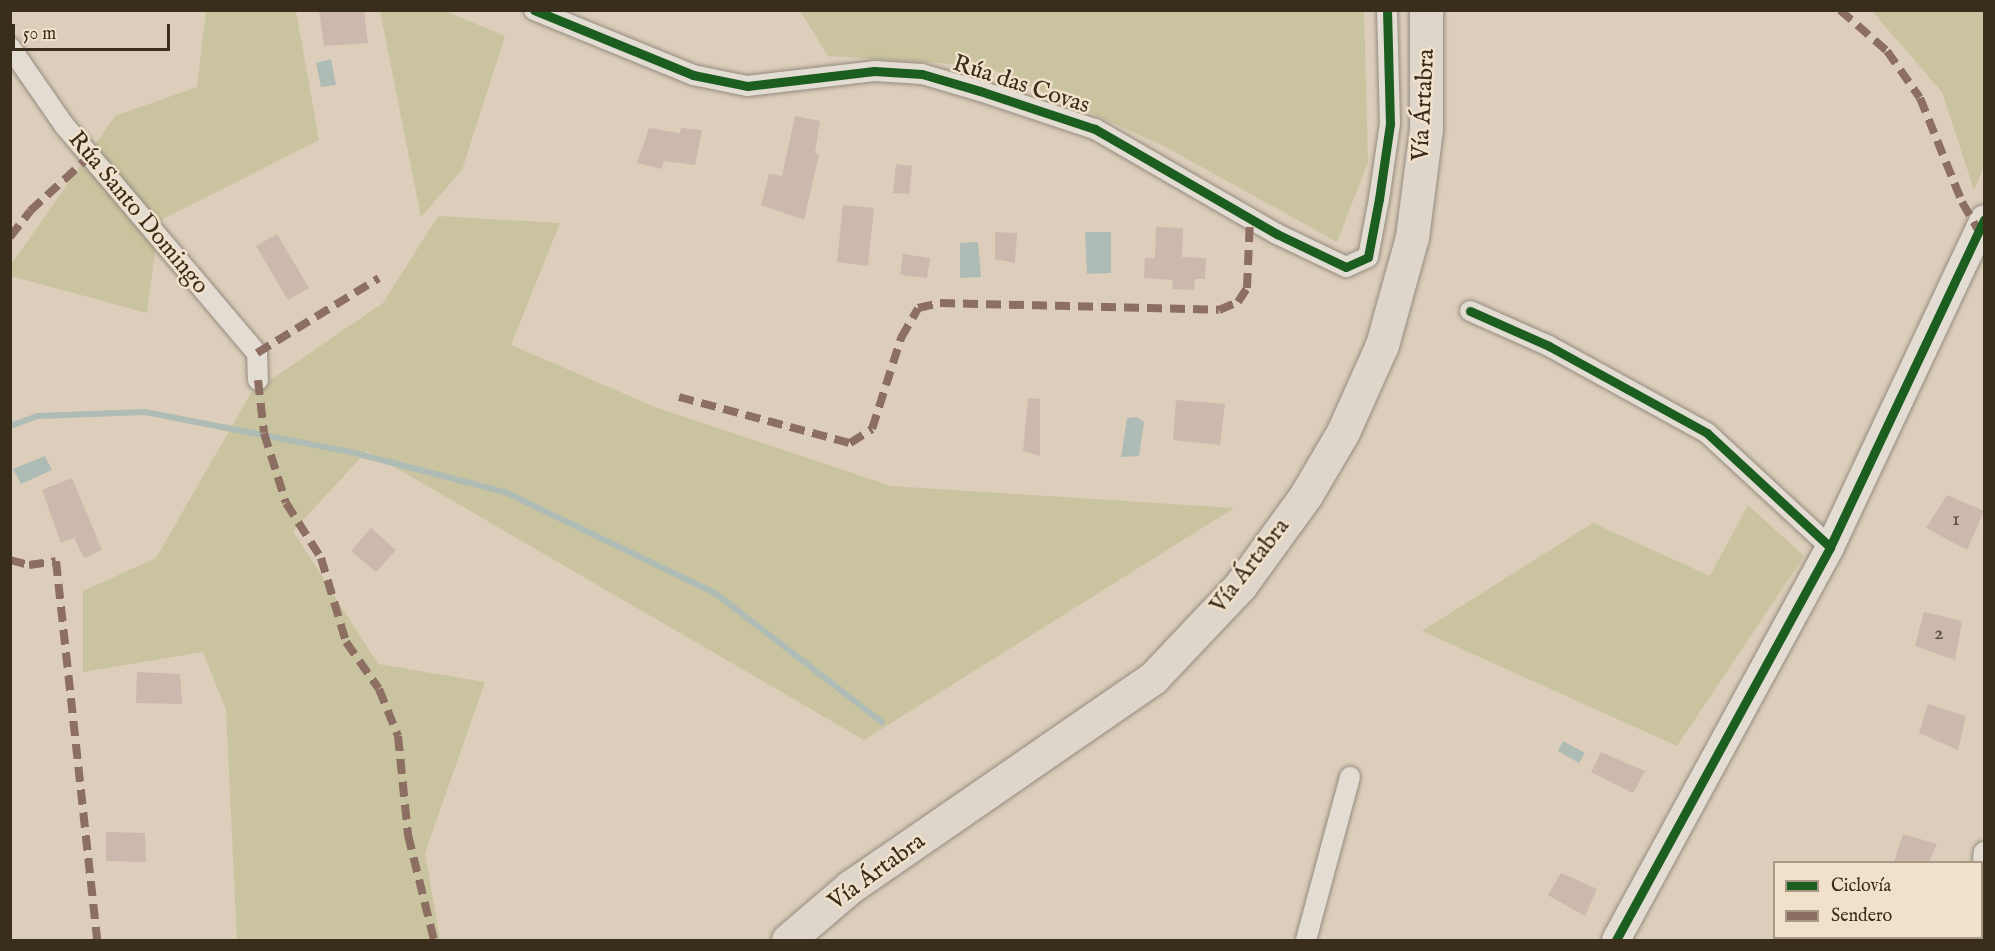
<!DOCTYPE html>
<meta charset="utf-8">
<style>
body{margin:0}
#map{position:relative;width:1995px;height:951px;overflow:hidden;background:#dccebb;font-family:"IM FELL English",serif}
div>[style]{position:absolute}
.green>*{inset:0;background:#c9c39f}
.water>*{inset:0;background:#aebcb5}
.stream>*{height:6px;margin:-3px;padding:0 3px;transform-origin:3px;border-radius:3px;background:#aebcb5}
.building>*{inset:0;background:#ccb8ac}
.roads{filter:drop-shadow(0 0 2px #948b7e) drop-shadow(0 0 2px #948b7e)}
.street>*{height:20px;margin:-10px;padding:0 10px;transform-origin:10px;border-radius:10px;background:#e3dcd3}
.secondary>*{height:28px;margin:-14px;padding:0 14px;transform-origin:14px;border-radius:14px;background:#e3dcd3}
.highway>*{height:33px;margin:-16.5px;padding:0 16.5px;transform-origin:16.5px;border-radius:16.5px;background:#ded6cb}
.quiet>*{height:8px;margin-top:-4px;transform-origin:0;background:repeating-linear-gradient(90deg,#8d6e63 0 15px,transparent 0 23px)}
.cycleway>*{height:9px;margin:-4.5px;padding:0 4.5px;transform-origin:4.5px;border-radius:4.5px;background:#1b5e20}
span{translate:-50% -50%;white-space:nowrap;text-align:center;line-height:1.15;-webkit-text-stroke:5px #f1e1ca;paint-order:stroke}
.number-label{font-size:21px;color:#5e5041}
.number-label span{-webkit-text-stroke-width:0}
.street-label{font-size:24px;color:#392d1c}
.frame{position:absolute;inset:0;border:12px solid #392d1c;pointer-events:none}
.legend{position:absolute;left:1773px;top:861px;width:210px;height:78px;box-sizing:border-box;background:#f1e1ca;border:2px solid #a79984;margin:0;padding:8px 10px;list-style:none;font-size:18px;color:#392d1c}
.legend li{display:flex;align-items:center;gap:12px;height:30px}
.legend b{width:30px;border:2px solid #a79984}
.scale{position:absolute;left:12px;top:24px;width:158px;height:27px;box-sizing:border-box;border:3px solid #392d1c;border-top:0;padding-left:8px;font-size:18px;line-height:21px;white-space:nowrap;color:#392d1c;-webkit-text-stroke:4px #f1e1ca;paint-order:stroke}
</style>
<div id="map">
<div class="green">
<i style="clip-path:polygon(206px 11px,296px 11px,319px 140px,159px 221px,147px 313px,11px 276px,11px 265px,115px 116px,197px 87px)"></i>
<i style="clip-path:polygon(380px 11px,445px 11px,505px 36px,462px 170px,421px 217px)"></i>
<i style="clip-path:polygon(800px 11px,1364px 11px,1368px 162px,1337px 242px,1164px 146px,985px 66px,828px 56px)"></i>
<i style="clip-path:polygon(1872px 11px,1984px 11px,1984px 166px,1974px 190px,1942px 92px)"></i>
<i style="clip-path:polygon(438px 216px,560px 223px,511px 345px,655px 407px,891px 486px,1234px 508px,864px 740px,367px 451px,293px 531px,378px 664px,485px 682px,425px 853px,440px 940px,237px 940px,226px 710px,203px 652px,83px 672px,83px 591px,156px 558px,251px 393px,383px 303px)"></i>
<i style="clip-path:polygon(1748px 505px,1804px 556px,1677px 746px,1422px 631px,1593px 523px,1710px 576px)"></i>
</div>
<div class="water">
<i style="clip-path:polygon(331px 59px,336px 85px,321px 87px,316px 63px)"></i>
<i style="clip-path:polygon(1085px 232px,1111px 232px,1111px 273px,1087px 274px)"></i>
<i style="clip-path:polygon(978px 242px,981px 277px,960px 278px,960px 243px)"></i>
<i style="clip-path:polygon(1137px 417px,1144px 422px,1139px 456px,1121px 457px,1127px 418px)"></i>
<i style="clip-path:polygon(45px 456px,52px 470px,21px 484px,13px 469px)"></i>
<i style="clip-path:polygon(1563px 741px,1585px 753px,1579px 763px,1558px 751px)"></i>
</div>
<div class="stream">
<i style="left:10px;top:426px;width:30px;rotate:-20deg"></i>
<i style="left:38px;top:416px;width:107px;rotate:-2.1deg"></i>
<i style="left:145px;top:412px;width:210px;rotate:11deg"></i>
<i style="left:351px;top:452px;width:159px;rotate:14.6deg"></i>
<i style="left:505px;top:492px;width:233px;rotate:25.7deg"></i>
<i style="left:715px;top:593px;width:211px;rotate:37.7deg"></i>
</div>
<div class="building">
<i style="clip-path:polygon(319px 10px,364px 10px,368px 43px,324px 46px)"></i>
<i style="clip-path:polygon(795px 116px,820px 121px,815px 153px,819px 154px,804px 220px,761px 205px,769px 174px,782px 176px)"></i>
<i style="clip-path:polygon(649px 128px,680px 133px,681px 128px,702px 130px,695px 165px,664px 161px,662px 169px,637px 163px)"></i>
<i style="clip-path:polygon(896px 164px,912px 166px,909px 194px,893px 193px)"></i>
<i style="clip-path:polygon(843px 205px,874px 208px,868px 266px,837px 262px)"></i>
<i style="clip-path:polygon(1156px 227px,1183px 228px,1182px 257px,1206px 258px,1205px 279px,1195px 279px,1194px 290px,1172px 289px,1173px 280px,1144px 278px,1145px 258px,1155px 258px)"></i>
<i style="clip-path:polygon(995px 232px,1017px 233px,1015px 263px,995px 259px)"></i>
<i style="clip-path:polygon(277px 234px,309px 288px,288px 300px,256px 246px)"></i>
<i style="clip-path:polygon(903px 254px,930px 258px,927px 278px,900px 275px)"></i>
<i style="clip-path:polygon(1028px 398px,1040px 399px,1040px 456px,1023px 451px)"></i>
<i style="clip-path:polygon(1176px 400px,1225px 404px,1220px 445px,1173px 440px)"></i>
<i style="clip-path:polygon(72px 478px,102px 550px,84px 558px,74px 538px,61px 543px,42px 490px)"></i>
<i style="clip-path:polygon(1947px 495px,1984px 511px,1967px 550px,1926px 528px)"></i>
<i style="clip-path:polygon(371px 528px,396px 550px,376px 572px,351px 551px)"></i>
<i style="clip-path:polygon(1924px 612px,1962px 621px,1955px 660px,1915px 646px)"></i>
<i style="clip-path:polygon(137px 672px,180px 674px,182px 704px,136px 703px)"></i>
<i style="clip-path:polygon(1928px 704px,1966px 716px,1958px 750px,1919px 733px)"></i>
<i style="clip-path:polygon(1601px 752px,1645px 771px,1633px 793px,1591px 772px)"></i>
<i style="clip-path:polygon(106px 832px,145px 833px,146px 862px,106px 861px)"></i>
<i style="clip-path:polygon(1903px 834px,1937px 844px,1929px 862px,1894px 862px)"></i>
<i style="clip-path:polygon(1561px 873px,1597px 889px,1585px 916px,1548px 895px)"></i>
</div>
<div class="roads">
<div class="street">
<i style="left:534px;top:10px;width:172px;rotate:22.2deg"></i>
<i style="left:693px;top:75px;width:55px;rotate:11.5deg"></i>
<i style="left:747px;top:86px;width:128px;rotate:-6.7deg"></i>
<i style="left:874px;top:71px;width:48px;rotate:3.6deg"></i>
<i style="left:922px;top:74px;width:60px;rotate:16.3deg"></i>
<i style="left:980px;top:91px;width:121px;rotate:18.3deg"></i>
<i style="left:1095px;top:129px;width:210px;rotate:30deg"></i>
<i style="left:1277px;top:234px;width:76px;rotate:25.6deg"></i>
<i style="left:1346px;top:267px;width:24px;rotate:-24deg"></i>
<i style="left:1368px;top:257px;width:59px;rotate:-79.3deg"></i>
<i style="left:1379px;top:199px;width:76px;rotate:-81.7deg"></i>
<i style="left:1390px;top:124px;width:114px;rotate:-91.5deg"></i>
<i style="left:10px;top:47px;width:95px;rotate:55.3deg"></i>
<i style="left:64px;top:125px;width:299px;rotate:49.8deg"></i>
<i style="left:257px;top:353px;width:27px;rotate:88deg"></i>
<i style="left:1470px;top:311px;width:86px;rotate:23.9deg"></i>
<i style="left:1549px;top:346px;width:180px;rotate:28.8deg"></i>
<i style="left:1707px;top:433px;width:168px;rotate:42.8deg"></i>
<i style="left:1982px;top:873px;width:21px;rotate:-85deg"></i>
<i style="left:1306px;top:940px;width:169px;rotate:-74.9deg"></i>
<i style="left:1972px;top:940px;width:2px;rotate:-90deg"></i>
</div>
<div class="secondary">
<i style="left:1616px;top:940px;width:447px;rotate:-61.4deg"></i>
<i style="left:1830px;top:547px;width:362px;rotate:-64.8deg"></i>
</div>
<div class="highway">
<i style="left:788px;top:940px;width:82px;rotate:-40.5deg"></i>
<i style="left:850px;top:887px;width:368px;rotate:-34.6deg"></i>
<i style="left:1153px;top:678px;width:127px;rotate:-46.6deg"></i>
<i style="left:1240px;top:586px;width:112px;rotate:-54deg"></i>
<i style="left:1306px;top:495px;width:73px;rotate:-59.6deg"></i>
<i style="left:1343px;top:432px;width:95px;rotate:-65.9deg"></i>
<i style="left:1382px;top:345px;width:112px;rotate:-74.5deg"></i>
<i style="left:1412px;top:237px;width:109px;rotate:-82.6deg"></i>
<i style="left:1426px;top:129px;width:119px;rotate:-90deg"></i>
</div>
</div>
<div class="quiet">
<i style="left:1840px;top:10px;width:62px;rotate:41.1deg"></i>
<i style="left:1887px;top:51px;width:57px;rotate:54.9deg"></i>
<i style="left:1920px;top:98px;width:112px;rotate:68deg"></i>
<i style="left:1962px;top:202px;width:34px;rotate:60deg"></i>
<i style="left:10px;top:237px;width:33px;rotate:-52deg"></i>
<i style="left:30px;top:211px;width:81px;rotate:-42.5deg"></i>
<i style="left:257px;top:353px;width:143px;rotate:-31.6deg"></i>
<i style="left:258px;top:380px;width:53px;rotate:83.5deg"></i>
<i style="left:264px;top:433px;width:73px;rotate:72.6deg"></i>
<i style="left:286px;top:503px;width:65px;rotate:57.5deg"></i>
<i style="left:321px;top:558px;width:88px;rotate:73.4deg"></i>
<i style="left:346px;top:642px;width:57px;rotate:54.9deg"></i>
<i style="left:379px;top:689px;width:51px;rotate:68deg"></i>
<i style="left:398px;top:736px;width:100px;rotate:84.2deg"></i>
<i style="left:408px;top:835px;width:108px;rotate:76.1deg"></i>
<i style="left:679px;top:397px;width:177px;rotate:15.1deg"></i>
<i style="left:850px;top:443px;width:26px;rotate:-32deg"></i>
<i style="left:872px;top:429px;width:96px;rotate:-72.3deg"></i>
<i style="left:901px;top:338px;width:34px;rotate:-60deg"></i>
<i style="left:918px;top:308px;width:23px;rotate:-13deg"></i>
<i style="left:940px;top:303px;width:279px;rotate:1.4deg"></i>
<i style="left:1219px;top:310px;width:21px;rotate:-23deg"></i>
<i style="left:1238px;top:302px;width:17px;rotate:-57deg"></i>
<i style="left:1247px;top:288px;width:69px;rotate:-87.5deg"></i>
<i style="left:10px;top:560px;width:20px;rotate:15deg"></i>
<i style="left:29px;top:565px;width:27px;rotate:-8deg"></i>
<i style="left:56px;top:561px;width:381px;rotate:83.8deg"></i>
</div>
<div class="cycleway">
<i style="left:534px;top:10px;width:172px;rotate:22.2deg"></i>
<i style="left:693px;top:75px;width:55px;rotate:11.5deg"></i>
<i style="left:747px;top:86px;width:128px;rotate:-6.7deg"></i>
<i style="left:874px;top:71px;width:48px;rotate:3.6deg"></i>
<i style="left:922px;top:74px;width:60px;rotate:16.3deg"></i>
<i style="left:980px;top:91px;width:121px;rotate:18.3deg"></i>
<i style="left:1095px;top:129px;width:210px;rotate:30deg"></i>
<i style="left:1277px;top:234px;width:76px;rotate:25.6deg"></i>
<i style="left:1346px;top:267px;width:24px;rotate:-24deg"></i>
<i style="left:1368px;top:257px;width:59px;rotate:-79.3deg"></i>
<i style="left:1379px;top:199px;width:76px;rotate:-81.7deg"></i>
<i style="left:1390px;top:124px;width:114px;rotate:-91.5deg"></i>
<i style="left:1470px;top:311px;width:86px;rotate:23.9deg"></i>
<i style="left:1549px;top:346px;width:180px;rotate:28.8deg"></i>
<i style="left:1707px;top:433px;width:168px;rotate:42.8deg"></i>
<i style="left:1616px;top:940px;width:447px;rotate:-61.4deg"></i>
<i style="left:1830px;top:547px;width:362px;rotate:-64.8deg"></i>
</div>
<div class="number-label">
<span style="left:1956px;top:520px">1</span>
<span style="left:1939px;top:634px">2</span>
</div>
<div class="street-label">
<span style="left:1021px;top:85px;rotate:18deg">Rúa das Covas</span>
<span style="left:1424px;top:105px;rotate:-87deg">Vía Ártabra</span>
<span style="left:138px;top:213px;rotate:50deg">Rúa Santo Domingo</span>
<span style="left:1250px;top:566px;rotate:-52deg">Vía Ártabra</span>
<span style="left:877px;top:872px;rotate:-36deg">Vía Ártabra</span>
</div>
<div class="frame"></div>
<ul class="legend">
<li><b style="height:8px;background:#1b5e20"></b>Ciclovía</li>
<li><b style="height:8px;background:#8d6e63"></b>Sendero</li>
</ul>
<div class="scale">50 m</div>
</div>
